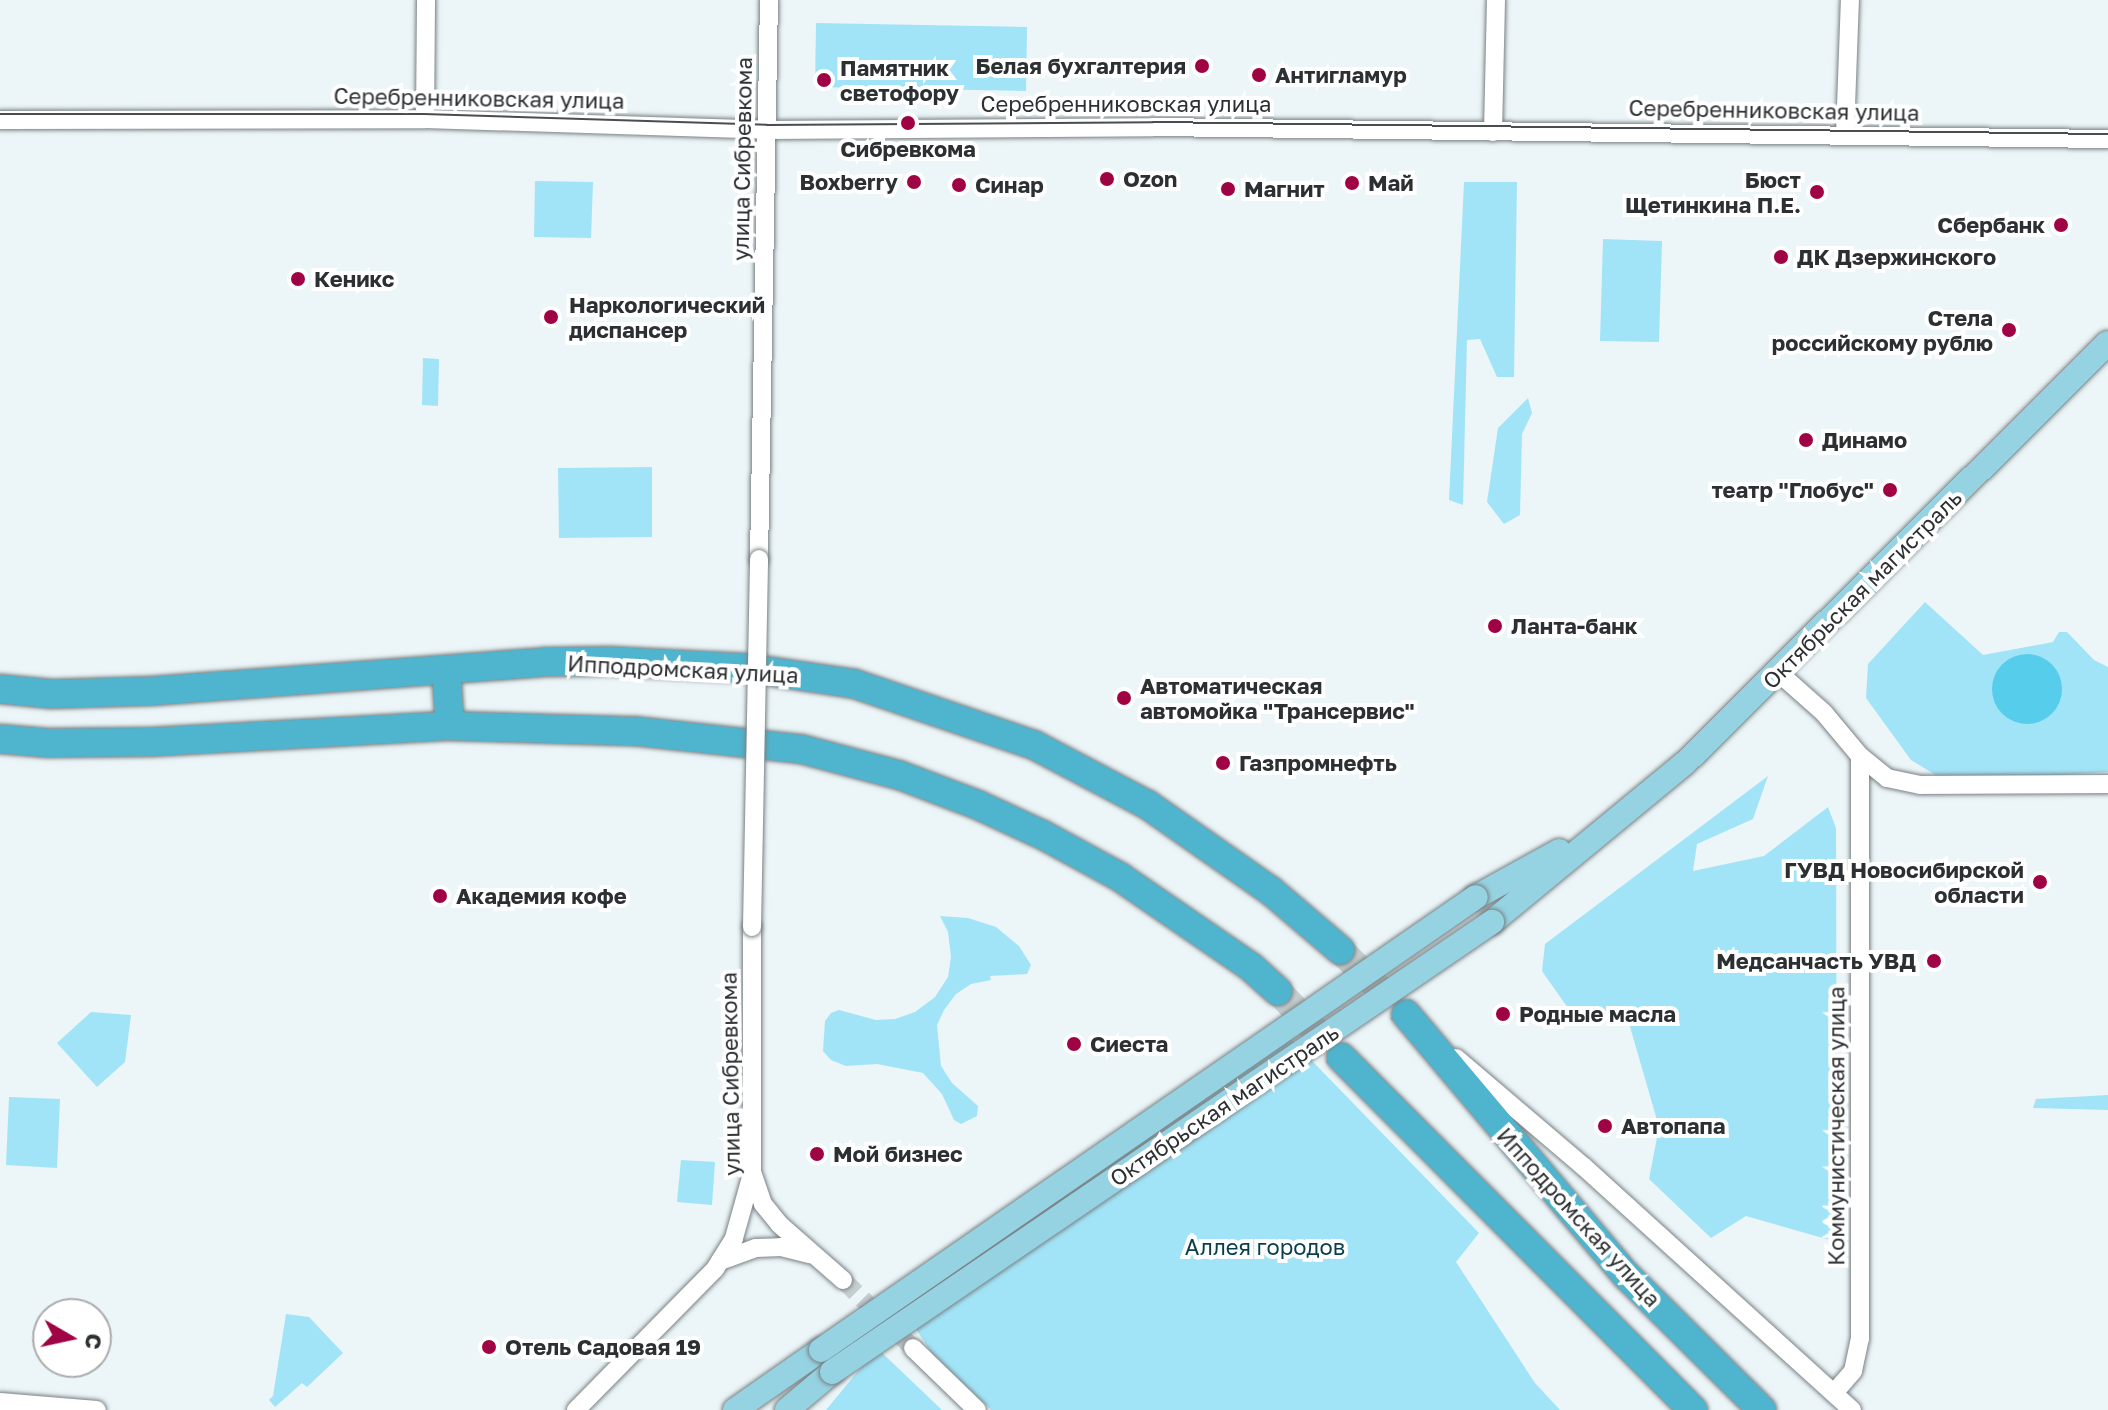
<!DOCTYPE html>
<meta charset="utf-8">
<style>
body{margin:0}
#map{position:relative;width:2108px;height:1410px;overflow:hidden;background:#ecf5f8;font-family:"Golos Text",sans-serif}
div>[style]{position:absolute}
.green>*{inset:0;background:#a2e4f7}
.water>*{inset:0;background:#57cdec}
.round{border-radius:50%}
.minor-tunnel>*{height:18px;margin-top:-9px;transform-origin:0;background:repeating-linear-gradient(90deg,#c6ced0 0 18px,transparent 0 27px)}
.highway-tunnel>*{height:28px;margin-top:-14px;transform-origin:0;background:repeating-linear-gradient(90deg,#c6ced0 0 28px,transparent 0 42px)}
.roads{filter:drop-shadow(0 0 2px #798184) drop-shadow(0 0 2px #798184)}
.minor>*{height:18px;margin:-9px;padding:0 9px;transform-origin:9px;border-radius:9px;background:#fff}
.major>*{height:24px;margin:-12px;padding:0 12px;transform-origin:12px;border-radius:12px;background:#95d2e2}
.highway>*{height:28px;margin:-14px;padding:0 14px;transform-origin:14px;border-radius:14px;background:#4fb4ce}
.tram>*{height:2px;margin:-1px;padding:0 1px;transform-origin:1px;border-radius:1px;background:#4a4d50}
.bridges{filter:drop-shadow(0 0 2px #798184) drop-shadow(0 0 2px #798184)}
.minor-bridge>*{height:18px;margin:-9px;padding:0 9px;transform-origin:9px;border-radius:9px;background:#fff}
.major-bridge>*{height:24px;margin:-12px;padding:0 12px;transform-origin:12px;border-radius:12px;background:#95d2e2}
.dots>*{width:22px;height:22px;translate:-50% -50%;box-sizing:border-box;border:4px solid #fff;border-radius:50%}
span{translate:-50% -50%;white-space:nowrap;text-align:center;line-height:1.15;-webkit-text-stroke:8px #fff;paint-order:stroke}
.poi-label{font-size:22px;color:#2d3032;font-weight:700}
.right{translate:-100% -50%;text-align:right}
.left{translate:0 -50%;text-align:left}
.street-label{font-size:22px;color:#2d3032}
.park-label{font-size:22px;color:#073e4b}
.north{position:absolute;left:32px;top:1298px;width:80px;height:80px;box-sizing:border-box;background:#fff;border:2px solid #abacad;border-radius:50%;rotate:99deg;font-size:22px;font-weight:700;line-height:32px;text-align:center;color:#2d3032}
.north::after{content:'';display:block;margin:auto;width:28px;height:36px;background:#a00343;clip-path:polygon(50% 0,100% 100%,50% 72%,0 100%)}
</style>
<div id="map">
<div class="green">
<i style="clip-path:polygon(816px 23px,1027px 27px,1026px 91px,815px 87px)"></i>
<i style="clip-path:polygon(535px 181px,593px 182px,591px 238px,534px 237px)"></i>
<i style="clip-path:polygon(1464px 182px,1517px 182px,1514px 377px,1497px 377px,1480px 339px,1467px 340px,1463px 505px,1449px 500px)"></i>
<i style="clip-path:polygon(1603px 239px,1662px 241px,1659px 342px,1600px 341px)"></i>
<i style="clip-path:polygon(423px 358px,439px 359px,438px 406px,422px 405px)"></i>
<i style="clip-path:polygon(1528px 398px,1532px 413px,1522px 434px,1520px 515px,1504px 524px,1487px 502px,1498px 428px)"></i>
<i style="clip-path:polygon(652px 467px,652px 537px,559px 538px,558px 468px)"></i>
<i style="clip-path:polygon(evenodd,1925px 602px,1983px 655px,2053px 642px,2059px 632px,2067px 632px,2094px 660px,2108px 667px,2108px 772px,1947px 782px,1911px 760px,1866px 698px,1868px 664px,1925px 602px,1995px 675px,2060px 677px,2060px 698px,2048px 716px,1994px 699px,1995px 675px)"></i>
<i style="clip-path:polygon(1768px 776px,1753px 819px,1697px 844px,1693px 871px,1764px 856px,1828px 807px,1836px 828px,1837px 1242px,1746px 1216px,1711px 1238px,1649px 1179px,1659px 1127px,1626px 1013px,1570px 1011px,1542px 971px,1545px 944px)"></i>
<i style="clip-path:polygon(940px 916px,968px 918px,996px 927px,1019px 946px,1031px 965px,1027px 974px,990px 976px,991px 980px,971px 984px,956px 994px,944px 1010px,937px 1025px,941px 1066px,952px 1083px,978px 1106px,977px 1116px,961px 1124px,954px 1120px,942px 1094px,923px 1073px,877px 1064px,846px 1066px,831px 1060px,823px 1051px,825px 1021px,831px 1013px,839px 1010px,876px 1020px,895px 1019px,915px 1012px,935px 997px,948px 977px,951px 957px,948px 932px)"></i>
<i style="clip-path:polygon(91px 1012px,131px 1015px,125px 1062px,97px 1087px,57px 1043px)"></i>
<i style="clip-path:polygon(1287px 1035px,1479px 1233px,1456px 1262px,1535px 1383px,1560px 1410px,991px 1410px,933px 1355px,895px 1297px)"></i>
<i style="clip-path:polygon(2108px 1095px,2108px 1110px,2033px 1108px,2036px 1099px)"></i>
<i style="clip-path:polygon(9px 1097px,60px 1099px,57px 1168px,6px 1165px)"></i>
<i style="clip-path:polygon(681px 1160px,715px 1162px,712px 1205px,677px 1202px)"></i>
<i style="clip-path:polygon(286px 1314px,309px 1317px,343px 1353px,307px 1387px,302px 1383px,275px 1407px,269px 1400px,273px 1396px)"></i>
<i style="clip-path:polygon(877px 1348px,942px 1410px,826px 1410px)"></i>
</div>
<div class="water">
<i class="round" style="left:1992px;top:654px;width:70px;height:70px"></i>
</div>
<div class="minor-tunnel">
<i style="left:843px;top:1280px;width:98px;rotate:44.2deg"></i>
</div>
<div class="highway-tunnel">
<i style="left:1340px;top:950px;width:87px;rotate:44.5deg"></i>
<i style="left:1278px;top:991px;width:88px;rotate:46.8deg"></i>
</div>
<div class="roads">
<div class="minor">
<i style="left:425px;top:119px;width:119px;rotate:-89.5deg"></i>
<i style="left:0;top:120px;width:425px;rotate:-0.1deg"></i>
<i style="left:425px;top:119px;width:342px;rotate:1.8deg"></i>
<i style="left:767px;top:130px;width:386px;rotate:-0.4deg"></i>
<i style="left:1153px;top:127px;width:955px;rotate:0.72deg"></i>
<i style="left:1493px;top:132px;width:132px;rotate:-88.7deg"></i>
<i style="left:1845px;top:134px;width:134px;rotate:-87.9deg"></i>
<i style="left:759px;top:559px;width:559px;rotate:-88.98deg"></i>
<i style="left:1779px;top:673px;width:60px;rotate:41.6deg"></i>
<i style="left:1824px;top:713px;width:56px;rotate:50.1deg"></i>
<i style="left:1860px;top:756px;width:35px;rotate:39deg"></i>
<i style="left:1887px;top:778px;width:34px;rotate:12deg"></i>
<i style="left:1920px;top:785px;width:188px;rotate:-0.3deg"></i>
<i style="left:752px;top:927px;width:245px;rotate:90deg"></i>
<i style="left:752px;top:1172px;width:34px;rotate:71deg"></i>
<i style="left:763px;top:1204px;width:26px;rotate:51deg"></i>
<i style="left:779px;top:1224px;width:85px;rotate:41.2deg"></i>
<i style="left:1456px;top:1058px;width:167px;rotate:40.4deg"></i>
<i style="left:1583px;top:1166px;width:363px;rotate:42.2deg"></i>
<i style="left:720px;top:1261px;width:38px;rotate:-20deg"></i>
<i style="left:756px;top:1248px;width:25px;rotate:-2deg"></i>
<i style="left:781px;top:1247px;width:30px;rotate:14deg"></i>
<i style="left:913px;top:1348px;width:89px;rotate:44.1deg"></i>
<i style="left:1834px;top:1393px;width:29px;rotate:-49deg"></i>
<i style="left:1853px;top:1371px;width:33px;rotate:-78deg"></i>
<i style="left:1860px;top:1339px;width:583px;rotate:-90deg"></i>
<i style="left:0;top:1402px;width:97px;rotate:4.7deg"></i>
<i style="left:576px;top:1410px;width:198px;rotate:-45.4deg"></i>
<i style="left:715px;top:1269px;width:36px;rotate:-58deg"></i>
<i style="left:734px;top:1238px;width:66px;rotate:-74.3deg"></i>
</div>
<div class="major">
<i style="left:1476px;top:897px;width:95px;rotate:-29deg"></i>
<i style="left:1492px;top:922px;width:250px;rotate:-39.5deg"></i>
<i style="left:1685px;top:763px;width:596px;rotate:-44.8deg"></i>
<i style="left:735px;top:1410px;width:105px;rotate:-34.9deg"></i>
<i style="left:787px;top:1410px;width:59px;rotate:-40.2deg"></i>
</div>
<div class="highway">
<i style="left:446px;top:670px;width:56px;rotate:85.9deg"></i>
<i style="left:0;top:689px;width:52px;rotate:5.5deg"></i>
<i style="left:52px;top:694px;width:100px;rotate:-1.7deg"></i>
<i style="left:152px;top:691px;width:394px;rotate:-4.2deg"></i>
<i style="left:545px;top:662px;width:64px;rotate:-0.9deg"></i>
<i style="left:609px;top:661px;width:138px;rotate:2.9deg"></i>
<i style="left:747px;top:668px;width:109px;rotate:8.4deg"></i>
<i style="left:855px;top:684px;width:189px;rotate:18.8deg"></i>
<i style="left:1034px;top:745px;width:129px;rotate:27.8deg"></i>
<i style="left:1148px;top:805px;width:150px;rotate:35deg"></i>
<i style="left:1271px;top:891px;width:91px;rotate:40.5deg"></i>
<i style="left:0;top:739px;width:48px;rotate:4.8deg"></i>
<i style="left:48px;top:743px;width:103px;rotate:-0.6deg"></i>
<i style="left:151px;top:742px;width:299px;rotate:-3.1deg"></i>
<i style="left:450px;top:726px;width:184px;rotate:1.6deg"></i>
<i style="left:634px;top:731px;width:168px;rotate:6.2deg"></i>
<i style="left:801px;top:749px;width:101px;rotate:14.9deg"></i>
<i style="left:899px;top:775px;width:85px;rotate:20.8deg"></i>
<i style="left:978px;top:805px;width:72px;rotate:24.8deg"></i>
<i style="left:1043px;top:835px;width:88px;rotate:28.6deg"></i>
<i style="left:1120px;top:877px;width:159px;rotate:34.5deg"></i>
<i style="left:1251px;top:967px;width:36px;rotate:42deg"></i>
<i style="left:1406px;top:1014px;width:343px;rotate:49.9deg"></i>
<i style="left:1627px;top:1276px;width:190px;rotate:44.8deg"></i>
<i style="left:1341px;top:1057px;width:499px;rotate:45.1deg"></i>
</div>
</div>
<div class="tram">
<i style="left:0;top:114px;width:424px"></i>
<i style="left:424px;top:114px;width:343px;rotate:1.8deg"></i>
<i style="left:767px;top:125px;width:386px;rotate:-0.4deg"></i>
<i style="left:1153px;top:122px;width:955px;rotate:0.72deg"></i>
</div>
<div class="bridges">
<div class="minor-bridge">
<i style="left:752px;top:927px;width:368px;rotate:-88.9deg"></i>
</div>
<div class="major-bridge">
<i style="left:821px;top:1350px;width:796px;rotate:-34.67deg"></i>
<i style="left:832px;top:1372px;width:799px;rotate:-34.29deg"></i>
</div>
</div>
<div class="dots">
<i style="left:1202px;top:66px;background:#a00343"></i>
<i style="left:1259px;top:75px;background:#a00343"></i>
<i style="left:824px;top:80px;background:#a00343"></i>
<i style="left:908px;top:123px;background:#a00343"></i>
<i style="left:1107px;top:179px;background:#a00343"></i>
<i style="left:914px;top:182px;background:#a00343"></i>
<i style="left:1352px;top:183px;background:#a00343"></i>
<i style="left:959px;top:185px;background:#a00343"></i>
<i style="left:1228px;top:189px;background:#a00343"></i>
<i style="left:1817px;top:192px;background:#a00343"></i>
<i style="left:2061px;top:225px;background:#a00343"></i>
<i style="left:1781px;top:257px;background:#a00343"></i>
<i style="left:298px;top:279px;background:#a00343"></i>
<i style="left:551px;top:317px;background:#a00343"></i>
<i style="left:2009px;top:330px;background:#a00343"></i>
<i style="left:1806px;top:440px;background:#a00343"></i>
<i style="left:1890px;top:490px;background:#a00343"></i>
<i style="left:1495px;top:626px;background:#a00343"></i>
<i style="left:1124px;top:698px;background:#a00343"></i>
<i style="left:1223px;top:763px;background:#a00343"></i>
<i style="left:2040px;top:882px;background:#a00343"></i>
<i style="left:440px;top:896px;background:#a00343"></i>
<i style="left:1934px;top:961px;background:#a00343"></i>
<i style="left:1503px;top:1014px;background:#a00343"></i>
<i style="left:1074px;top:1044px;background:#a00343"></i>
<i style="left:1605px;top:1126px;background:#a00343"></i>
<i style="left:817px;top:1154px;background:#a00343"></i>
<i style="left:489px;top:1347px;background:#a00343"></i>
</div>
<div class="poi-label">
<span class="right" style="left:1186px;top:66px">Белая бухгалтерия</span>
<span class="left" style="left:840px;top:80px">Памятник<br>светофору</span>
<span class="left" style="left:1275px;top:75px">Антигламур</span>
<span style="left:908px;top:149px">Сибревкома</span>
<span class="left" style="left:1123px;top:179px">Ozon</span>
<span class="right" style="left:1801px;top:192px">Бюст<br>Щетинкина П.Е.</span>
<span class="right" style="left:898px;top:182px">Boxberry</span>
<span class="left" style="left:1368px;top:183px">Май</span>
<span class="left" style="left:975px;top:185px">Синар</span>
<span class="left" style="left:1244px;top:189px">Магнит</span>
<span class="right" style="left:2045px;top:225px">Сбербанк</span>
<span class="left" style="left:1797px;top:257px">ДК Дзержинского</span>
<span class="left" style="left:314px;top:279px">Кеникс</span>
<span class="left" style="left:569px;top:317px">Наркологический<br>диспансер</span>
<span class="right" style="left:1993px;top:330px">Стела<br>российскому рублю</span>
<span class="left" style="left:1822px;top:440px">Динамо</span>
<span class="right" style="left:1874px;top:490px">театр "Глобус"</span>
<span class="left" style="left:1511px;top:626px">Ланта-банк</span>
<span class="left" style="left:1140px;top:698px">Автоматическая<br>автомойка "Трансервис"</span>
<span class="left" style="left:1239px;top:763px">Газпромнефть</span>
<span class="right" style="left:2024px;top:882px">ГУВД Новосибирской<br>области</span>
<span class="left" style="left:456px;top:896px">Академия кофе</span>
<span class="right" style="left:1916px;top:961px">Медсанчасть УВД</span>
<span class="left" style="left:1519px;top:1014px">Родные масла</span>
<span class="left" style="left:1090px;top:1044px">Сиеста</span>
<span class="left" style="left:1621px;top:1126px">Автопапа</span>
<span class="left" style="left:833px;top:1154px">Мой бизнес</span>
<span class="left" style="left:505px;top:1347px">Отель Садовая 19</span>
</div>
<div class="street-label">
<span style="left:479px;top:98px;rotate:1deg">Серебренниковская улица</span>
<span style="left:1126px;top:104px">Серебренниковская улица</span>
<span style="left:1774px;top:110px;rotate:1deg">Серебренниковская улица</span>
<span style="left:742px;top:159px;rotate:-89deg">улица Сибревкома</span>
<span style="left:1862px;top:589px;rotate:-45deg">Октябрьская магистраль</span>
<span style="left:683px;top:669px;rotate:3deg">Ипподромская улица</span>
<span style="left:730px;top:1074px;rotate:-91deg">улица Сибревкома</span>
<span style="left:1224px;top:1105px;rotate:-34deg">Октябрьская магистраль</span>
<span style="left:1836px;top:1126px;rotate:-90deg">Коммунистическая улица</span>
<span style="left:1579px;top:1217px;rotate:48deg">Ипподромская улица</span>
</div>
<div class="park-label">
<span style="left:1265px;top:1247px">Аллея городов</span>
</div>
<div class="north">С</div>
</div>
